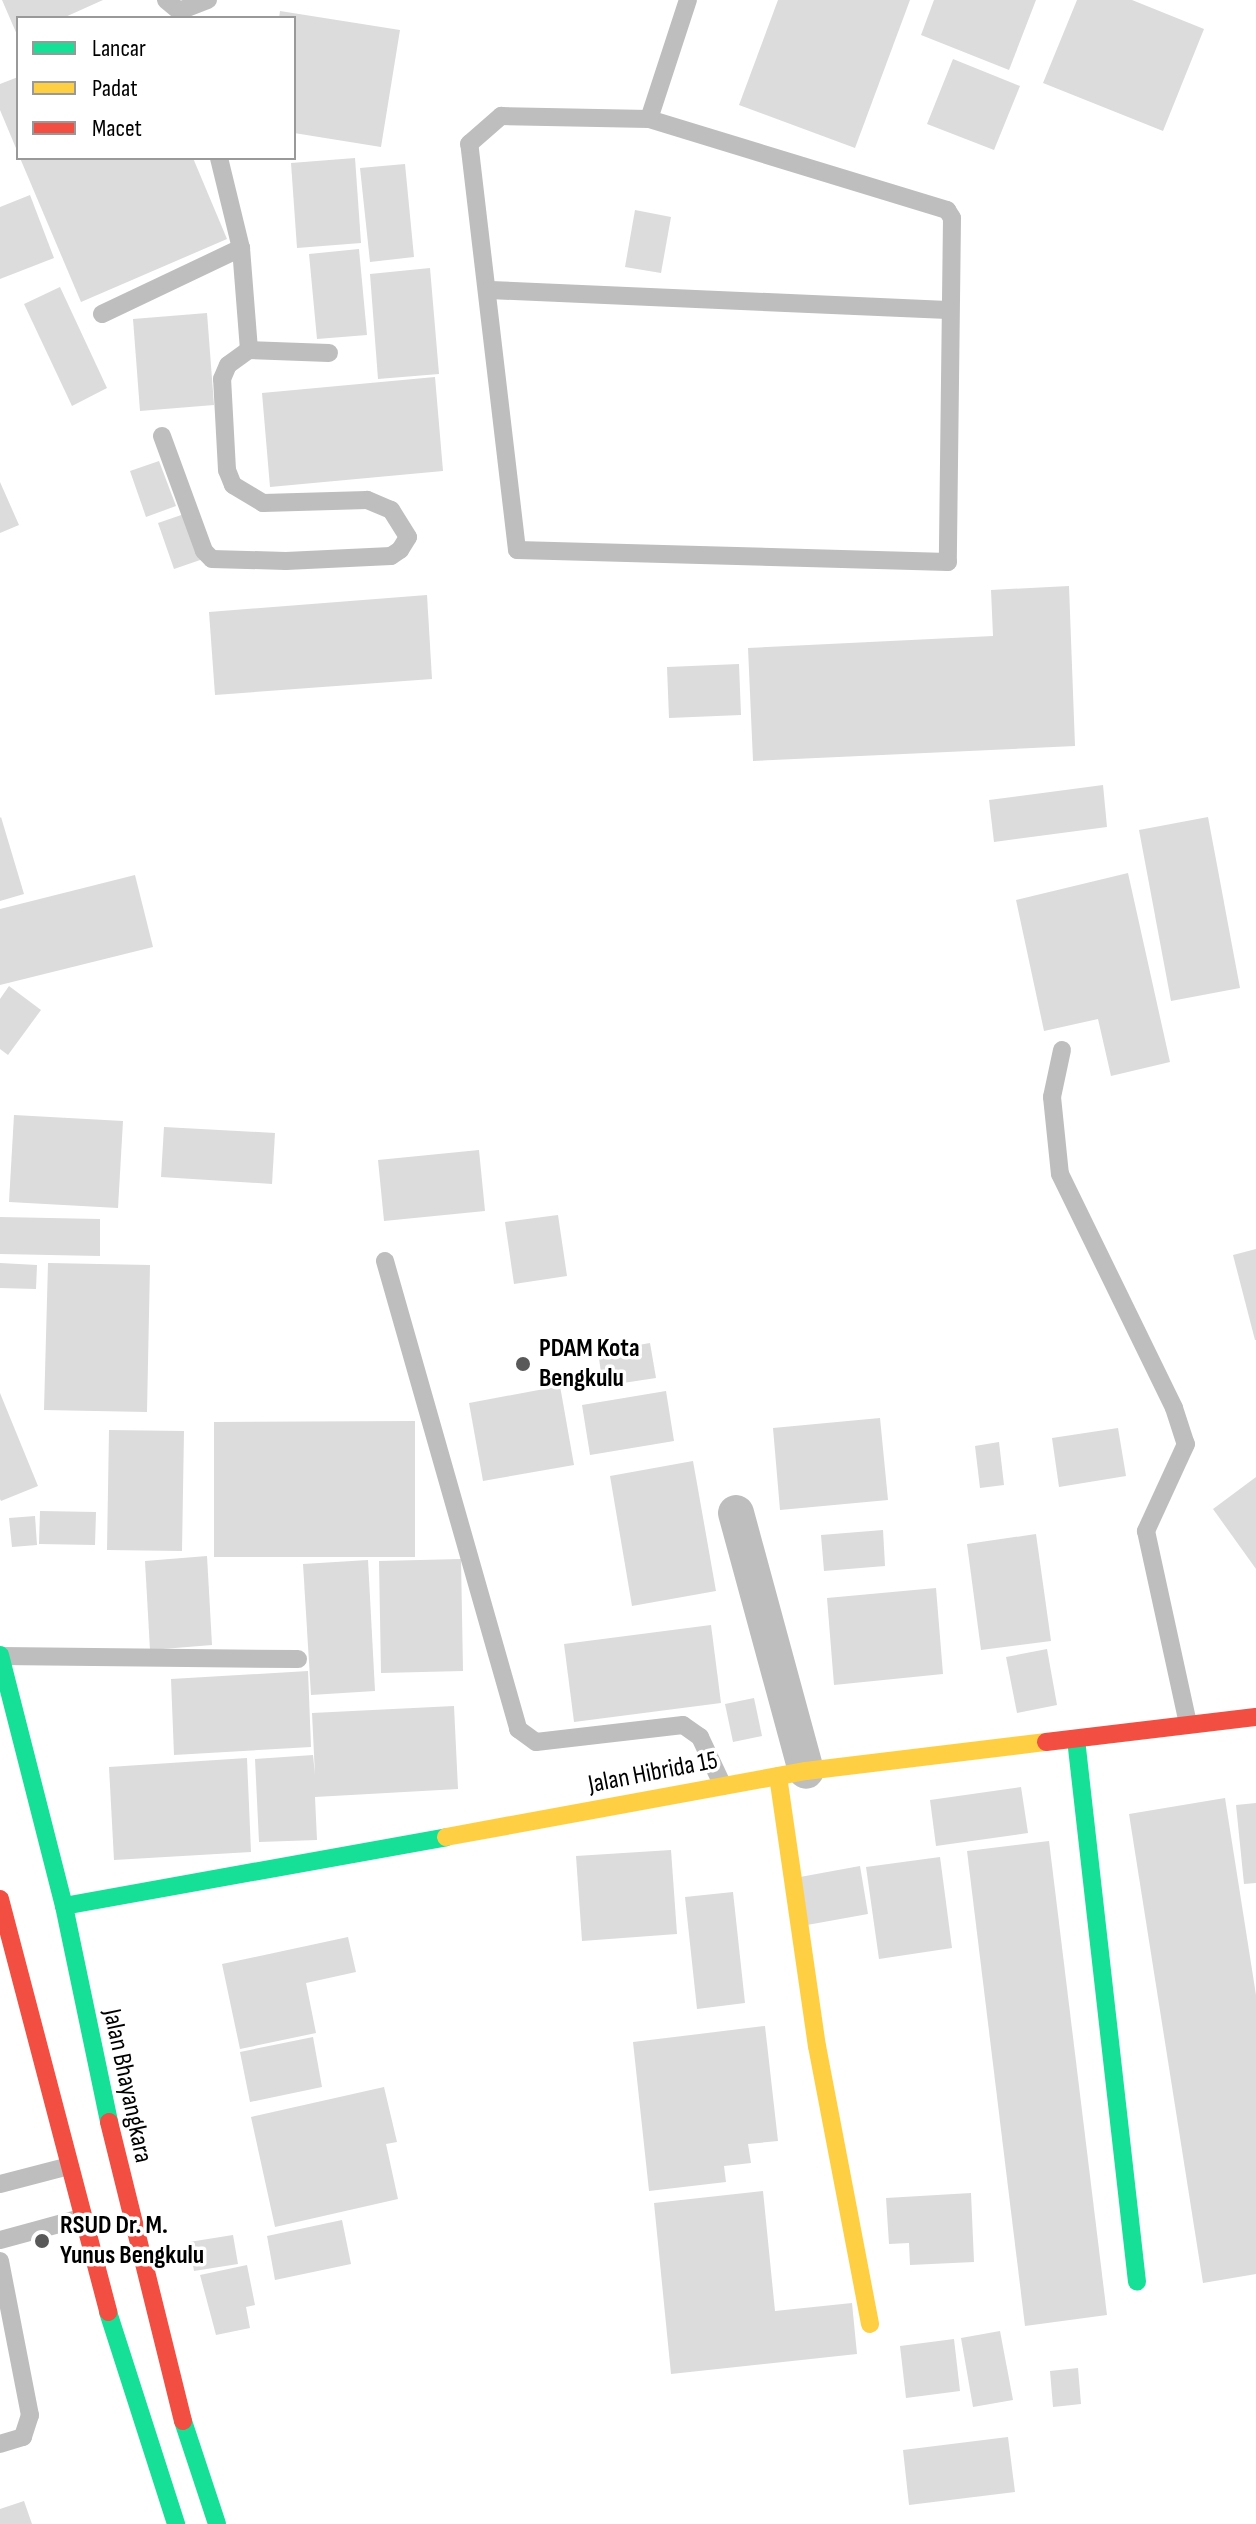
<!DOCTYPE html>
<style>
body{margin:0}
#map{position:relative;width:1256px;height:2524px;overflow:hidden;background:#fff;font-family:"Sofia Sans Condensed",sans-serif}
div>[style]{position:absolute}
.building>*{inset:0;background:#dcdcdc}
.lane>*{height:18px;margin:-9px;padding:0 9px;transform-origin:9px;border-radius:9px;background:#bebebe}
.street>*{height:36px;margin:-18px;padding:0 18px;transform-origin:18px;border-radius:18px;background:#bebebe}
.fast>*{height:18px;margin:-9px;padding:0 9px;transform-origin:9px;border-radius:9px;background:#16e098}
.slow>*{height:18px;margin:-9px;padding:0 9px;transform-origin:9px;border-radius:9px;background:#ffcf43}
.jam>*{height:18px;margin:-9px;padding:0 9px;transform-origin:9px;border-radius:9px;background:#f24e42}
.dots>*{width:22px;height:22px;translate:-50% -50%;box-sizing:border-box;border:4px solid #fff;border-radius:50%}
span{translate:-50% -50%;white-space:nowrap;text-align:center;line-height:1.15;-webkit-text-stroke:7px #fff;paint-order:stroke}
.poi-label{font-size:26px;color:#000;font-weight:700}
.left{translate:0 -50%;text-align:left}
.street-label{font-size:26px;color:#000}
.legend{position:absolute;left:16px;top:16px;width:280px;height:144px;box-sizing:border-box;background:#fff;border:2px solid #999;margin:0;padding:10px 14px;list-style:none;font-size:24px;color:#000}
.legend li{display:flex;align-items:center;gap:16px;height:40px}
.legend b{width:40px;border:2px solid #999}
</style>
<div id="map">
<div class="building">
<i style="clip-path:polygon(2px 0,103px 0,63px 18px,18px 18px,18px 37px)"></i>
<i style="clip-path:polygon(778px 0,910px 0,855px 148px,739px 105px)"></i>
<i style="clip-path:polygon(934px 0,1036px 0,1009px 70px,921px 35px)"></i>
<i style="clip-path:polygon(1077px 0,1132px 0,1204px 29px,1163px 131px,1043px 83px)"></i>
<i style="clip-path:polygon(280px 11px,400px 30px,381px 147px,294px 133px,294px 18px,279px 18px)"></i>
<i style="clip-path:polygon(953px 59px,1020px 86px,994px 150px,927px 124px)"></i>
<i style="clip-path:polygon(18px 77px,18px 153px,0 110px,0 84px)"></i>
<i style="clip-path:polygon(20px 158px,193px 158px,227px 239px,81px 302px)"></i>
<i style="clip-path:polygon(355px 158px,361px 243px,297px 248px,291px 163px)"></i>
<i style="clip-path:polygon(405px 164px,414px 257px,370px 262px,360px 168px)"></i>
<i style="clip-path:polygon(30px 195px,54px 258px,0 279px,0 207px)"></i>
<i style="clip-path:polygon(635px 210px,671px 217px,661px 273px,625px 267px)"></i>
<i style="clip-path:polygon(359px 249px,367px 335px,317px 339px,309px 254px)"></i>
<i style="clip-path:polygon(430px 268px,439px 374px,378px 379px,370px 274px)"></i>
<i style="clip-path:polygon(60px 287px,107px 388px,72px 406px,24px 304px)"></i>
<i style="clip-path:polygon(207px 313px,214px 405px,140px 411px,133px 319px)"></i>
<i style="clip-path:polygon(435px 377px,443px 471px,270px 487px,262px 393px)"></i>
<i style="clip-path:polygon(159px 461px,176px 506px,146px 517px,130px 471px)"></i>
<i style="clip-path:polygon(0 482px,19px 525px,0 533px)"></i>
<i style="clip-path:polygon(190px 512px,206px 558px,174px 569px,158px 523px)"></i>
<i style="clip-path:polygon(1069px 586px,1075px 746px,753px 761px,748px 648px,993px 636px,991px 590px)"></i>
<i style="clip-path:polygon(427px 595px,432px 679px,215px 695px,209px 612px)"></i>
<i style="clip-path:polygon(739px 664px,741px 715px,669px 718px,667px 667px)"></i>
<i style="clip-path:polygon(1103px 785px,1107px 827px,994px 842px,989px 800px)"></i>
<i style="clip-path:polygon(1px 817px,24px 894px,0 901px,0 818px)"></i>
<i style="clip-path:polygon(1208px 817px,1240px 988px,1171px 1001px,1139px 830px)"></i>
<i style="clip-path:polygon(1128px 873px,1170px 1062px,1111px 1076px,1098px 1019px,1044px 1031px,1016px 900px)"></i>
<i style="clip-path:polygon(135px 875px,153px 947px,0 985px,0 909px)"></i>
<i style="clip-path:polygon(9px 986px,41px 1010px,8px 1055px,0 1049px,0 999px)"></i>
<i style="clip-path:polygon(14px 1115px,123px 1121px,118px 1208px,9px 1202px)"></i>
<i style="clip-path:polygon(164px 1127px,275px 1133px,272px 1184px,161px 1177px)"></i>
<i style="clip-path:polygon(479px 1150px,485px 1211px,384px 1221px,378px 1160px)"></i>
<i style="clip-path:polygon(558px 1215px,567px 1276px,514px 1284px,505px 1222px)"></i>
<i style="clip-path:polygon(0 1217px,100px 1219px,100px 1256px,0 1254px)"></i>
<i style="clip-path:polygon(1256px 1249px,1256px 1340px,1255px 1340px,1233px 1255px)"></i>
<i style="clip-path:polygon(0 1263px,37px 1265px,36px 1289px,0 1288px)"></i>
<i style="clip-path:polygon(48px 1263px,150px 1265px,147px 1412px,44px 1410px)"></i>
<i style="clip-path:polygon(650px 1343px,656px 1378px,603px 1386px,598px 1352px)"></i>
<i style="clip-path:polygon(560px 1386px,574px 1465px,483px 1481px,469px 1403px)"></i>
<i style="clip-path:polygon(666px 1391px,674px 1441px,590px 1455px,582px 1405px)"></i>
<i style="clip-path:polygon(0 1393px,38px 1486px,1px 1501px,0 1499px)"></i>
<i style="clip-path:polygon(880px 1418px,888px 1500px,780px 1510px,773px 1428px)"></i>
<i style="clip-path:polygon(415px 1421px,415px 1557px,214px 1557px,214px 1422px)"></i>
<i style="clip-path:polygon(1118px 1428px,1126px 1476px,1059px 1487px,1052px 1438px)"></i>
<i style="clip-path:polygon(109px 1430px,184px 1431px,182px 1551px,107px 1550px)"></i>
<i style="clip-path:polygon(999px 1442px,1004px 1485px,980px 1488px,975px 1446px)"></i>
<i style="clip-path:polygon(693px 1461px,716px 1591px,632px 1606px,610px 1476px)"></i>
<i style="clip-path:polygon(1256px 1477px,1256px 1569px,1213px 1509px)"></i>
<i style="clip-path:polygon(40px 1511px,96px 1512px,95px 1545px,39px 1544px)"></i>
<i style="clip-path:polygon(35px 1516px,37px 1545px,12px 1547px,9px 1518px)"></i>
<i style="clip-path:polygon(883px 1530px,885px 1566px,824px 1571px,821px 1535px)"></i>
<i style="clip-path:polygon(1036px 1534px,1051px 1641px,981px 1650px,967px 1544px)"></i>
<i style="clip-path:polygon(207px 1556px,212px 1645px,150px 1650px,145px 1561px)"></i>
<i style="clip-path:polygon(461px 1559px,463px 1671px,381px 1673px,379px 1561px)"></i>
<i style="clip-path:polygon(368px 1560px,375px 1691px,311px 1695px,303px 1564px)"></i>
<i style="clip-path:polygon(936px 1588px,943px 1674px,834px 1685px,827px 1598px)"></i>
<i style="clip-path:polygon(711px 1625px,721px 1703px,574px 1722px,564px 1644px)"></i>
<i style="clip-path:polygon(1047px 1649px,1057px 1705px,1017px 1713px,1006px 1657px)"></i>
<i style="clip-path:polygon(308px 1671px,311px 1747px,174px 1755px,171px 1679px)"></i>
<i style="clip-path:polygon(754px 1698px,762px 1736px,733px 1742px,725px 1704px)"></i>
<i style="clip-path:polygon(454px 1706px,458px 1789px,315px 1797px,317px 1840px,259px 1842px,255px 1759px,313px 1755px,315px 1775px,312px 1713px)"></i>
<i style="clip-path:polygon(247px 1758px,251px 1852px,114px 1860px,109px 1767px)"></i>
<i style="clip-path:polygon(1021px 1787px,1028px 1833px,936px 1846px,930px 1800px)"></i>
<i style="clip-path:polygon(1225px 1798px,1256px 1995px,1256px 2274px,1203px 2283px,1129px 1814px)"></i>
<i style="clip-path:polygon(1256px 1803px,1256px 1883px,1244px 1884px,1236px 1805px)"></i>
<i style="clip-path:polygon(1049px 1841px,1107px 2315px,1025px 2326px,967px 1851px)"></i>
<i style="clip-path:polygon(671px 1850px,677px 1934px,582px 1941px,576px 1856px)"></i>
<i style="clip-path:polygon(940px 1857px,952px 1948px,879px 1959px,866px 1867px)"></i>
<i style="clip-path:polygon(860px 1866px,868px 1914px,807px 1925px,800px 1877px)"></i>
<i style="clip-path:polygon(733px 1892px,745px 2003px,697px 2009px,685px 1897px)"></i>
<i style="clip-path:polygon(348px 1937px,356px 1972px,306px 1983px,316px 2033px,240px 2049px,222px 1964px)"></i>
<i style="clip-path:polygon(765px 2026px,778px 2141px,748px 2144px,751px 2163px,724px 2166px,726px 2182px,649px 2191px,633px 2042px)"></i>
<i style="clip-path:polygon(313px 2037px,322px 2087px,250px 2102px,240px 2052px)"></i>
<i style="clip-path:polygon(384px 2087px,397px 2142px,386px 2144px,398px 2199px,275px 2227px,251px 2117px)"></i>
<i style="clip-path:polygon(763px 2191px,775px 2311px,852px 2303px,857px 2354px,671px 2374px,654px 2203px)"></i>
<i style="clip-path:polygon(971px 2193px,974px 2262px,910px 2265px,909px 2243px,889px 2244px,886px 2198px)"></i>
<i style="clip-path:polygon(342px 2220px,351px 2264px,275px 2280px,267px 2236px)"></i>
<i style="clip-path:polygon(233px 2235px,238px 2264px,194px 2271px,189px 2242px)"></i>
<i style="clip-path:polygon(247px 2265px,255px 2305px,246px 2307px,250px 2328px,216px 2335px,200px 2275px)"></i>
<i style="clip-path:polygon(1000px 2331px,1013px 2400px,973px 2407px,961px 2338px)"></i>
<i style="clip-path:polygon(954px 2339px,960px 2391px,906px 2398px,900px 2346px)"></i>
<i style="clip-path:polygon(1078px 2368px,1081px 2404px,1053px 2407px,1050px 2371px)"></i>
<i style="clip-path:polygon(1008px 2437px,1015px 2492px,909px 2505px,903px 2450px)"></i>
<i style="clip-path:polygon(24px 2501px,32px 2524px,0 2524px,0 2509px)"></i>
</div>
<div class="lane">
<i style="left:166px;top:0;width:17px;rotate:40deg"></i>
<i style="left:179px;top:11px;width:31px;rotate:-21deg"></i>
<i style="left:501px;top:116px;width:148px;rotate:1.2deg"></i>
<i style="left:649px;top:119px;width:312px;rotate:17deg"></i>
<i style="left:947px;top:210px;width:9px;rotate:58deg"></i>
<i style="left:952px;top:218px;width:344px;rotate:90.7deg"></i>
<i style="left:948px;top:562px;width:431px;rotate:-178.4deg"></i>
<i style="left:517px;top:550px;width:409px;rotate:-96.7deg"></i>
<i style="left:469px;top:144px;width:43px;rotate:-41.2deg"></i>
<i style="left:649px;top:119px;width:125px;rotate:-71.9deg"></i>
<i style="left:219px;top:158px;width:93px;rotate:76.3deg"></i>
<i style="left:241px;top:248px;width:102px;rotate:85.5deg"></i>
<i style="left:249px;top:350px;width:80px;rotate:2.1deg"></i>
<i style="left:490px;top:290px;width:458px;rotate:2.5deg"></i>
<i style="left:102px;top:314px;width:154px;rotate:-25.4deg"></i>
<i style="left:162px;top:436px;width:122px;rotate:69.9deg"></i>
<i style="left:204px;top:551px;width:11px;rotate:45deg"></i>
<i style="left:212px;top:559px;width:74px;rotate:1.5deg"></i>
<i style="left:286px;top:561px;width:105px;rotate:-2.7deg"></i>
<i style="left:391px;top:556px;width:11px;rotate:-34deg"></i>
<i style="left:400px;top:550px;width:15px;rotate:-58deg"></i>
<i style="left:408px;top:537px;width:32px;rotate:-122deg"></i>
<i style="left:391px;top:510px;width:26px;rotate:-157deg"></i>
<i style="left:367px;top:500px;width:104px;rotate:178.3deg"></i>
<i style="left:263px;top:503px;width:35px;rotate:-149deg"></i>
<i style="left:233px;top:485px;width:16px;rotate:-112deg"></i>
<i style="left:227px;top:470px;width:91px;rotate:-93.1deg"></i>
<i style="left:222px;top:379px;width:15px;rotate:-67deg"></i>
<i style="left:228px;top:365px;width:26px;rotate:-36deg"></i>
<i style="left:1062px;top:1050px;width:48px;rotate:102deg"></i>
<i style="left:1052px;top:1097px;width:77px;rotate:84.1deg"></i>
<i style="left:1060px;top:1174px;width:260px;rotate:64deg"></i>
<i style="left:1174px;top:1408px;width:38px;rotate:72deg"></i>
<i style="left:1186px;top:1444px;width:96px;rotate:114.7deg"></i>
<i style="left:1146px;top:1531px;width:197px;rotate:77.7deg"></i>
<i style="left:385px;top:1261px;width:487px;rotate:74.1deg"></i>
<i style="left:518px;top:1729px;width:22px;rotate:36deg"></i>
<i style="left:536px;top:1742px;width:148px;rotate:-6.6deg"></i>
<i style="left:683px;top:1725px;width:21px;rotate:35deg"></i>
<i style="left:700px;top:1737px;width:54px;rotate:64.9deg"></i>
<i style="left:1px;top:1656px;width:297px;rotate:0.6deg"></i>
<i style="left:0;top:2184px;width:71px;rotate:-14.6deg"></i>
<i style="left:0;top:2240px;width:84px;rotate:-15.2deg"></i>
<i style="left:0;top:2261px;width:157px;rotate:79deg"></i>
<i style="left:30px;top:2415px;width:23px;rotate:108deg"></i>
<i style="left:23px;top:2437px;width:24px;rotate:163deg"></i>
</div>
<div class="street">
<i style="left:736px;top:1513px;width:267px;rotate:74.8deg"></i>
</div>
<div class="fast">
<i style="left:0;top:1655px;width:259px;rotate:75.7deg"></i>
<i style="left:64px;top:1906px;width:221px;rotate:78.2deg"></i>
<i style="left:1076px;top:1739px;width:546px;rotate:83.59deg"></i>
<i style="left:64px;top:1906px;width:388px;rotate:-10.2deg"></i>
<i style="left:108px;top:2312px;width:223px;rotate:72.2deg"></i>
<i style="left:183px;top:2421px;width:108px;rotate:71.7deg"></i>
</div>
<div class="slow">
<i style="left:778px;top:1776px;width:273px;rotate:81.8deg"></i>
<i style="left:817px;top:2046px;width:283px;rotate:79.2deg"></i>
<i style="left:446px;top:1837px;width:366px;rotate:-10.4deg"></i>
<i style="left:806px;top:1771px;width:242px;rotate:-6.9deg"></i>
</div>
<div class="jam">
<i style="left:1046px;top:1742px;width:211px;rotate:-6.8deg"></i>
<i style="left:0;top:1899px;width:427px;rotate:75.3deg"></i>
<i style="left:109px;top:2122px;width:308px;rotate:76.1deg"></i>
</div>
<div class="dots">
<i style="left:523px;top:1364px;background:#595959"></i>
<i style="left:42px;top:2241px;background:#595959"></i>
</div>
<div class="poi-label">
<span class="left" style="left:539px;top:1364px">PDAM Kota<br>Bengkulu</span>
<span class="left" style="left:60px;top:2241px">RSUD Dr. M.<br>Yunus Bengkulu</span>
</div>
<div class="street-label">
<span style="left:653px;top:1773px;rotate:-11deg">Jalan Hibrida 15</span>
<span style="left:127px;top:2086px;rotate:78deg">Jalan Bhayangkara</span>
</div>
<ul class="legend">
<li><b style="height:10px;background:#16e098"></b>Lancar</li>
<li><b style="height:10px;background:#ffcf43"></b>Padat</li>
<li><b style="height:10px;background:#f24e42"></b>Macet</li>
</ul>
</div>
